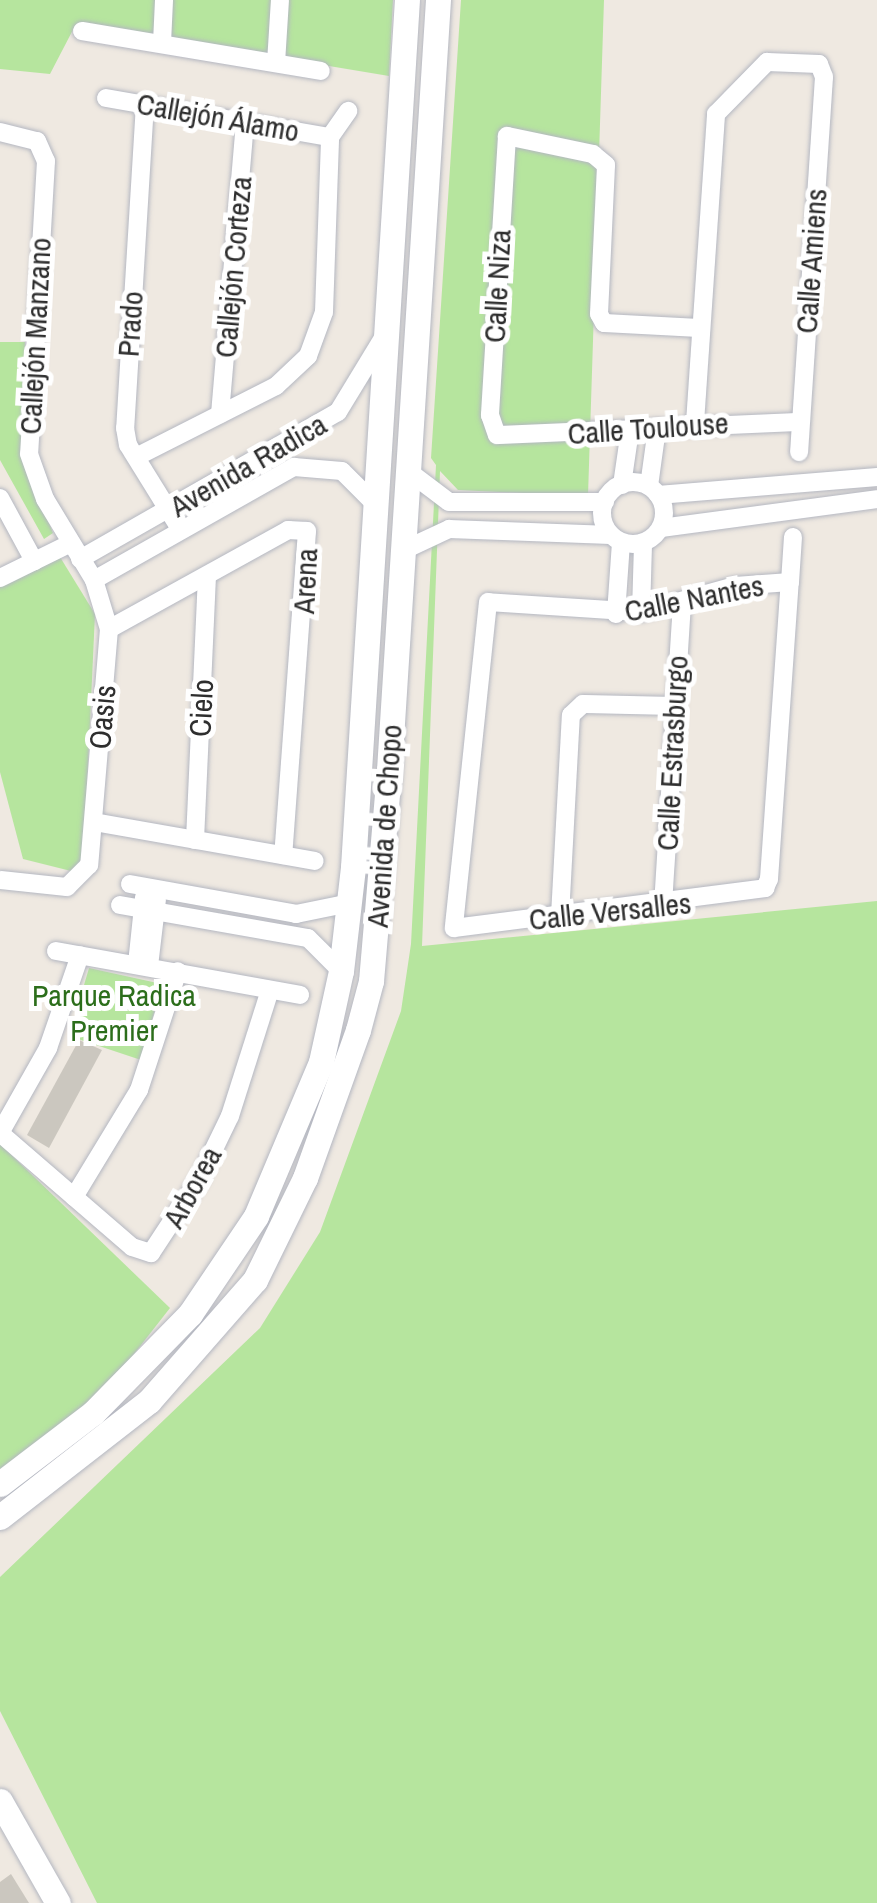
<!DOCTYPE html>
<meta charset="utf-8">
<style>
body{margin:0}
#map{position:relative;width:877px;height:1903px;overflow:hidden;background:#efe9e1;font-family:"Archivo Narrow",sans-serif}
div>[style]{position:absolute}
.green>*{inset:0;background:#b6e59e}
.building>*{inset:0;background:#cbc7bf}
.roads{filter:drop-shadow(0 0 2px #b4b7c1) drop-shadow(0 0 2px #b4b7c1)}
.street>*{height:18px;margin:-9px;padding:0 9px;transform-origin:9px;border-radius:9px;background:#fff}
.street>.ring{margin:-9px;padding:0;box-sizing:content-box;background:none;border:18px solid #fff;border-radius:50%}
.secondary>*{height:25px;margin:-12.5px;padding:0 12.5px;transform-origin:12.5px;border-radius:12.5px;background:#fff}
span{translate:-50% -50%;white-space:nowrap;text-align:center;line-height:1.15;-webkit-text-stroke:10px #fff;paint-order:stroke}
.street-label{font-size:30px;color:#2e2e2e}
.park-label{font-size:30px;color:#2c6e1b}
</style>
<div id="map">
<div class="green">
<i style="clip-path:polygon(0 0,393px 0,389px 76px,76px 24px,50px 74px,0 69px)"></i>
<i style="clip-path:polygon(461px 0,604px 0,588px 496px,458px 490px,440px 471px,422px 946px,877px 901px,877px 1903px,97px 1903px,0 1711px,0 1577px,260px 1328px,320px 1232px,401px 1011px,411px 944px,436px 465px,431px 458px)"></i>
<i style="clip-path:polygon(0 342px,25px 342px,21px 455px,53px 533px,44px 539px,0 460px)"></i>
<i style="clip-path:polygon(60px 557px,95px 614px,84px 853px,75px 872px,23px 859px,0 772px,0 587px)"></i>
<i style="clip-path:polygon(89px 968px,162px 984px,141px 1060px,69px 1036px)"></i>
<i style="clip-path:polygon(0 1144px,170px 1308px,109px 1386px,0 1473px)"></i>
</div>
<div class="building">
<i style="clip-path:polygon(79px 1040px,102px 1050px,49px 1148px,27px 1135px)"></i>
<i style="clip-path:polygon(11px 1874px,29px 1903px,0 1903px,0 1882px)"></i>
</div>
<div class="roads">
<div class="street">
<i style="left:82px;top:31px;width:242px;rotate:9.5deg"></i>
<i style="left:162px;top:43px;width:43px;rotate:-87.3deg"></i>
<i style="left:276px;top:63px;width:63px;rotate:-86.4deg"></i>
<i style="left:106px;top:98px;width:227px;rotate:9.9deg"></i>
<i style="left:145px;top:104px;width:325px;rotate:93.5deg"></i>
<i style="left:125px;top:428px;width:17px;rotate:80deg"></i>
<i style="left:128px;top:445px;width:99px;rotate:58.2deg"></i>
<i style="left:0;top:132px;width:38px;rotate:14deg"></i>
<i style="left:37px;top:141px;width:22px;rotate:66deg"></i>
<i style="left:46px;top:161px;width:293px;rotate:93.3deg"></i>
<i style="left:29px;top:454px;width:48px;rotate:70.4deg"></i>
<i style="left:45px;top:499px;width:95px;rotate:58.8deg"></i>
<i style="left:94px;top:580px;width:51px;rotate:73deg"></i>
<i style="left:109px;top:629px;width:237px;rotate:94.8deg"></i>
<i style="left:89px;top:865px;width:31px;rotate:135deg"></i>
<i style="left:67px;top:887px;width:67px;rotate:-174deg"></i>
<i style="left:699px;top:328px;width:95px;rotate:-177deg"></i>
<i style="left:604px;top:323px;width:10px;rotate:-119deg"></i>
<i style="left:599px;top:314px;width:149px;rotate:-87.3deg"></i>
<i style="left:606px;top:165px;width:17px;rotate:-140deg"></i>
<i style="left:593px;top:154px;width:88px;rotate:-168.2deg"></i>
<i style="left:507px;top:136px;width:280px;rotate:93.5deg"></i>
<i style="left:490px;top:415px;width:21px;rotate:71deg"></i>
<i style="left:497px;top:435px;width:303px;rotate:-2.5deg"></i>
<i style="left:220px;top:414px;width:295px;rotate:-85.1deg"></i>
<i style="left:695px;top:423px;width:310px;rotate:-86.1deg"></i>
<i style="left:716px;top:114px;width:73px;rotate:-45.6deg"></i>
<i style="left:767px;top:62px;width:52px;rotate:2.2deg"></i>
<i style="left:819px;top:64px;width:14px;rotate:69deg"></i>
<i style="left:824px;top:77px;width:376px;rotate:93.8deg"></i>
<i style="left:136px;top:457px;width:157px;rotate:-26.9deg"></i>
<i style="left:276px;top:386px;width:44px;rotate:-43.2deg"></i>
<i style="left:308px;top:356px;width:47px;rotate:-70deg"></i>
<i style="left:324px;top:312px;width:175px;rotate:-88deg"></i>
<i style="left:330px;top:137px;width:32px;rotate:-55deg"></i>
<i style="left:408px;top:471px;width:51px;rotate:37.1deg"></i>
<i style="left:449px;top:502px;width:156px"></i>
<i class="ring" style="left:602px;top:482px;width:44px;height:44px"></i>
<i style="left:622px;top:485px;width:56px;rotate:-81.7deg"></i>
<i style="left:649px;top:486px;width:59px;rotate:-82.1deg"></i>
<i style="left:658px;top:495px;width:220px;rotate:-4.7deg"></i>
<i style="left:0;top:498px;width:72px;rotate:61.6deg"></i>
<i style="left:661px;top:528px;width:218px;rotate:-7.6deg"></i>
<i style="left:404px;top:550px;width:50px;rotate:-25deg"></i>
<i style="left:449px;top:529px;width:162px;rotate:2.1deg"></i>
<i style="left:80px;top:559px;width:297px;rotate:-29.7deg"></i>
<i style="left:338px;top:412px;width:87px;rotate:-58.7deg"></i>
<i style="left:0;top:578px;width:77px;rotate:-26.2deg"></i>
<i style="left:94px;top:580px;width:230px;rotate:-29.5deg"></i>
<i style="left:294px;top:467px;width:48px;rotate:4.8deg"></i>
<i style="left:342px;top:471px;width:49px;rotate:45deg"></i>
<i style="left:790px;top:582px;width:55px;rotate:175.8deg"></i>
<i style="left:735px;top:586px;width:98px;rotate:164.5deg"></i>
<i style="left:641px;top:612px;width:153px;rotate:-176.3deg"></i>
<i style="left:488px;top:602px;width:328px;rotate:96deg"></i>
<i style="left:454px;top:928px;width:314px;rotate:-7.3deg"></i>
<i style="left:765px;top:888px;width:10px;rotate:-66deg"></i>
<i style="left:769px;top:879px;width:298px;rotate:-86deg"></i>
<i style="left:790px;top:582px;width:45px;rotate:-86.2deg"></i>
<i style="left:641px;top:612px;width:69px;rotate:-88.3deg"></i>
<i style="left:616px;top:614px;width:72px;rotate:-86deg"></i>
<i style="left:109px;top:629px;width:205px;rotate:-28.9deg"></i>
<i style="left:288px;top:530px;width:19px;rotate:3deg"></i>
<i style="left:307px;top:531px;width:325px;rotate:94.2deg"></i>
<i style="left:94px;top:822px;width:224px;rotate:10deg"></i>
<i style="left:195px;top:840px;width:264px;rotate:-87.4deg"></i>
<i style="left:130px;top:884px;width:169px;rotate:10.2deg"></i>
<i style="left:296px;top:914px;width:55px;rotate:-11.5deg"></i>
<i style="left:120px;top:905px;width:191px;rotate:10deg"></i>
<i style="left:308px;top:938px;width:47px;rotate:45deg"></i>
<i style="left:663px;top:905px;width:304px;rotate:-86.4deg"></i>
<i style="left:560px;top:916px;width:201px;rotate:-86.9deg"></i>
<i style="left:571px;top:715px;width:16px;rotate:-43deg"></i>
<i style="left:583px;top:704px;width:93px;rotate:1.2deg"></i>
<i style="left:56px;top:951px;width:248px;rotate:10.2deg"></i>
<i style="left:137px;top:964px;width:67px;rotate:-84deg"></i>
<i style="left:149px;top:966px;width:67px;rotate:-83.2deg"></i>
<i style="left:0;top:1133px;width:174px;rotate:40.8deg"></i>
<i style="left:132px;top:1247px;width:20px;rotate:18deg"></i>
<i style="left:151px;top:1253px;width:87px;rotate:-56.7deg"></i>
<i style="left:199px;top:1180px;width:71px;rotate:-64.2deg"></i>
<i style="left:230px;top:1116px;width:132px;rotate:-72.4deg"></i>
<i style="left:0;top:1133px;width:98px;rotate:-60.5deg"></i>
<i style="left:48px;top:1048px;width:98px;rotate:-71deg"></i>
<i style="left:74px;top:1197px;width:125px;rotate:-58.7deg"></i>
<i style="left:139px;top:1090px;width:125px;rotate:-71.9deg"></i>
</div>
<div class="secondary">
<i style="left:0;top:1484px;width:117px;rotate:-37.4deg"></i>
<i style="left:93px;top:1413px;width:139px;rotate:-45.6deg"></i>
<i style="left:190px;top:1314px;width:118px;rotate:-56deg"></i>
<i style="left:256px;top:1216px;width:167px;rotate:-67.1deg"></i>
<i style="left:321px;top:1062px;width:93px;rotate:-77.6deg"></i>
<i style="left:341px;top:971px;width:105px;rotate:-83.4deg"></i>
<i style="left:353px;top:867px;width:869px;rotate:-86.44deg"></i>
<i style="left:0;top:1517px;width:189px;rotate:-37.9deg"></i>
<i style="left:149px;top:1401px;width:161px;rotate:-48.8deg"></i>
<i style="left:255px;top:1280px;width:114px;rotate:-63.9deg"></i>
<i style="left:305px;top:1178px;width:157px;rotate:-70.3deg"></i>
<i style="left:358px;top:1030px;width:51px;rotate:-75.1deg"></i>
<i style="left:371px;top:981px;width:212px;rotate:-85.1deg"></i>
<i style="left:389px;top:770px;width:772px;rotate:-86.36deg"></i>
<i style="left:0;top:1801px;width:117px;rotate:60.4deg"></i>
</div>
</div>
<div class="street-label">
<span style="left:218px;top:117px;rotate:10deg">Callejón Álamo</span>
<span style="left:811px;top:261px;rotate:-86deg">Calle Amiens</span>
<span style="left:233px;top:267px;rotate:-85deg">Callejón Corteza</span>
<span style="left:497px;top:286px;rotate:-87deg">Calle Niza</span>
<span style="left:130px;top:324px;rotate:-86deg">Prado</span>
<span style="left:35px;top:336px;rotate:-87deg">Callejón Manzano</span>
<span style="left:648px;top:428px;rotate:-4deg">Calle Toulouse</span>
<span style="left:248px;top:465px;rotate:-30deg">Avenida Radica</span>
<span style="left:305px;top:581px;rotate:-87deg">Arena</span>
<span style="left:694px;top:598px;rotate:-11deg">Calle Nantes</span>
<span style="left:201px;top:708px;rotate:-87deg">Cielo</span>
<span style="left:102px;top:717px;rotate:-85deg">Oasis</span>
<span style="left:672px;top:753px;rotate:-87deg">Calle Estrasburgo</span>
<span style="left:384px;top:826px;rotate:-86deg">Avenida de Chopo</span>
<span style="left:610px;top:911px;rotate:-6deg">Calle Versalles</span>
<span style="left:192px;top:1187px;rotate:-61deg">Arborea</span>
</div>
<div class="park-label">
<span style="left:114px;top:1012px">Parque Radica<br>Premier</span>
</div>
</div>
